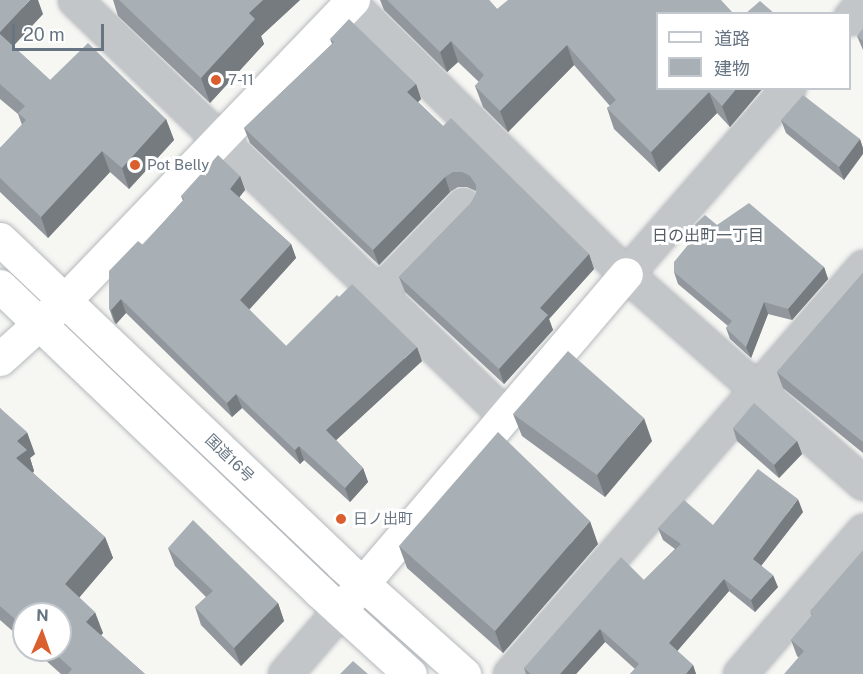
<!DOCTYPE html>
<meta charset="utf-8">
<style>
body{margin:0}
#map{position:relative;width:863px;height:674px;overflow:hidden;background:#f6f6f3;font-family:"Public Sans","Noto Sans JP",sans-serif}
div>[style]{position:absolute}
.roads{filter:drop-shadow(0 0 2px #b5b9bd) drop-shadow(0 0 2px #b5b9bd)}
.street>*{height:33px;margin:-16.5px;padding:0 16.5px;transform-origin:16.5px;border-radius:16.5px;background:#c2c6c9}
.secondary>*{height:33px;margin:-16.5px;padding:0 16.5px;transform-origin:16.5px;border-radius:16.5px;background:#fff}
.highway>*{height:33px;margin:-16.5px;padding:0 16.5px;transform-origin:16.5px;border-radius:16.5px;background:#fff}
.wall>*{inset:0;background:#91979c}
.shaded-wall>*{inset:0;background:#767b7f}
.building>*{inset:0;background:#a9b0b5}
.dots>*{width:16px;height:16px;translate:-50% -50%;box-sizing:border-box;border:3px solid #fff;border-radius:50%}
span{translate:-50% -50%;white-space:nowrap;text-align:center;line-height:1.15;-webkit-text-stroke:6px #fff;paint-order:stroke}
.poi-label{font-size:15px;color:#677583}
.left{translate:0 -50%;text-align:left}
.street-label{font-size:15px;color:#677583}
.neighbourhood-label{font-size:16px;color:#545e68}
.legend{position:absolute;left:656px;top:12px;width:195px;height:78px;box-sizing:border-box;background:#fff;border:2px solid #c2c8cd;margin:0;padding:8px 10px;list-style:none;font-size:18px;color:#677583}
.legend li{display:flex;align-items:center;gap:12px;height:30px}
.legend b{width:30px;border:2px solid #c2c8cd}
.north{position:absolute;left:12px;top:602px;width:60px;height:60px;box-sizing:border-box;background:#fff;border:2px solid #c2c8cd;border-radius:50%;rotate:2deg;font-size:16px;font-weight:700;line-height:24px;text-align:center;color:#677583}
.north::after{content:'';display:block;margin:auto;width:21px;height:27px;background:#db5f2e;clip-path:polygon(50% 0,100% 100%,50% 72%,0 100%)}
.scale{position:absolute;left:12px;top:24px;width:92px;height:27px;box-sizing:border-box;border:3px solid #677583;border-top:0;padding-left:8px;font-size:18px;line-height:21px;white-space:nowrap;color:#677583;-webkit-text-stroke:4px #fff;paint-order:stroke}
</style>
<div id="map">
<div class="roads">
<div class="street">
<i style="left:75px;top:0;width:598px;rotate:43.98deg"></i>
<i style="left:350px;top:3px;width:387px;rotate:44.5deg"></i>
<i style="left:626px;top:274px;width:316px;rotate:41.4deg"></i>
<i style="left:850px;top:18px;width:21px;rotate:-51deg"></i>
<i style="left:626px;top:274px;width:247px;rotate:-48.9deg"></i>
<i style="left:379px;top:292px;width:121px;rotate:-46deg"></i>
<i style="left:285px;top:674px;width:84px;rotate:-49.3deg"></i>
<i style="left:510px;top:674px;width:539px;rotate:-49.06deg"></i>
<i style="left:740px;top:674px;width:189px;rotate:-49.3deg"></i>
</div>
<div class="secondary">
<i style="left:0;top:359px;width:88px;rotate:-42.2deg"></i>
<i style="left:65px;top:300px;width:416px;rotate:-46.2deg"></i>
<i style="left:340px;top:610px;width:441px;rotate:-49.6deg"></i>
</div>
<div class="highway">
<i style="left:0;top:239px;width:472px;rotate:43.6deg"></i>
<i style="left:342px;top:565px;width:164px;rotate:41.8deg"></i>
<i style="left:0;top:286px;width:441px;rotate:43.7deg"></i>
<i style="left:319px;top:591px;width:123px;rotate:42.4deg"></i>
</div>
</div>
<div class="wall">
<i style="clip-path:polygon(0 0,43px 14px,13px 46px,50px 80px,166px 119px,174px 140px,129px 189px,110px 172px,48px 238px,0 192px,0 148px,22px 125px,18px 114px,0 99px)"></i>
<i style="clip-path:polygon(113px 0,300px 0,261px 36px,264px 44px,210px 103px,118px 16px)"></i>
<i style="clip-path:polygon(380px 0,489px 0,497px 9px,763px 88px,730px 127px,717px 113px,659px 172px,614px 129px,607px 108px,610px 106px,574px 65px,508px 132px,483px 107px,475px 86px,479px 82px,458px 62px,447px 72px,384px 10px)"></i>
<i style="clip-path:polygon(863px 29px,863px 50px,857px 36px)"></i>
<i style="clip-path:polygon(330px 39px,416px 84px,421px 99px,418px 102px,443px 126px,589px 254px,594px 269px,549px 319px,553px 330px,504px 384px,405px 292px,399px 277px,471px 203px,476px 194px,476px 191px,467px 187px,458px 187px,450px 192px,379px 265px,250px 143px,244px 128px,332px 44px)"></i>
<i style="clip-path:polygon(781px 120px,860px 139px,844px 180px,786px 133px)"></i>
<i style="clip-path:polygon(240px 176px,245px 190px,239px 197px,291px 244px,296px 258px,249px 310px,286px 346px,422px 361px,336px 440px,363px 468px,368px 482px,350px 502px,304px 460px,300px 464px,242px 408px,232px 417px,126px 313px,116px 324px,114px 322px,109px 308px,143px 245px,183px 201px,181px 196px)"></i>
<i style="clip-path:polygon(717px 225px,824px 267px,828px 279px,792px 320px,768px 314px,751px 358px,730px 339px,726px 328px,728px 326px,678px 284px,674px 272px,689px 244px,685px 234px)"></i>
<i style="clip-path:polygon(863px 273px,863px 453px,783px 388px,777px 372px)"></i>
<i style="clip-path:polygon(0 408px,35px 454px,30px 458px,34px 471px,33px 473px,105px 537px,113px 558px,79px 597px,103px 633px,101px 635px,145px 674px,61px 674px,34px 650px,60px 650px,24px 614px,24px 641px,0 620px)"></i>
<i style="clip-path:polygon(513px 414px,652px 441px,605px 497px,522px 436px)"></i>
<i style="clip-path:polygon(733px 428px,797px 441px,802px 454px,779px 478px,737px 441px)"></i>
<i style="clip-path:polygon(803px 512px,761px 566px,778px 587px,755px 612px,729px 591px,677px 651px,693px 665px,696px 674px,630px 674px,635px 669px,605px 642px,576px 674px,526px 674px,524px 668px,644px 580px,675px 549px,663px 540px,658px 528px,713px 525px)"></i>
<i style="clip-path:polygon(598px 544px,503px 653px,407px 568px,399px 546px)"></i>
<i style="clip-path:polygon(168px 548px,278px 603px,284px 621px,241px 666px,201px 625px,195px 607px,206px 597px,175px 566px)"></i>
<i style="clip-path:polygon(810px 611px,863px 674px,798px 657px,797px 656px,791px 640px,812px 616px)"></i>
</div>
<div class="shaded-wall">
<i style="clip-path:polygon(30px 0,38px 0,43px 14px,6px 54px,0 37px,0 32px)"></i>
<i style="clip-path:polygon(263px 0,300px 0,261px 36px,264px 44px,210px 103px,201px 78px,249px 13px)"></i>
<i style="clip-path:polygon(451px 41px,458px 62px,447px 72px,440px 52px)"></i>
<i style="clip-path:polygon(567px 45px,574px 65px,508px 132px,500px 111px)"></i>
<i style="clip-path:polygon(416px 84px,421px 99px,413px 107px,407px 92px)"></i>
<i style="clip-path:polygon(737px 88px,763px 88px,730px 127px,722px 106px)"></i>
<i style="clip-path:polygon(709px 92px,717px 113px,659px 172px,651px 152px)"></i>
<i style="clip-path:polygon(166px 119px,174px 140px,129px 189px,122px 168px)"></i>
<i style="clip-path:polygon(860px 139px,863px 148px,863px 154px,844px 180px,839px 167px)"></i>
<i style="clip-path:polygon(102px 151px,110px 172px,48px 238px,41px 217px)"></i>
<i style="clip-path:polygon(240px 176px,245px 190px,235px 203px,230px 189px)"></i>
<i style="clip-path:polygon(445px 177px,450px 192px,379px 265px,373px 250px)"></i>
<i style="clip-path:polygon(291px 244px,296px 258px,245px 314px,240px 300px)"></i>
<i style="clip-path:polygon(589px 254px,594px 269px,549px 319px,553px 330px,504px 384px,499px 369px,540px 308px)"></i>
<i style="clip-path:polygon(824px 267px,828px 279px,792px 320px,788px 309px)"></i>
<i style="clip-path:polygon(121px 299px,126px 313px,116px 324px,111px 310px)"></i>
<i style="clip-path:polygon(764px 302px,768px 314px,751px 358px,746px 347px)"></i>
<i style="clip-path:polygon(417px 347px,422px 361px,332px 444px,326px 430px)"></i>
<i style="clip-path:polygon(236px 394px,242px 408px,232px 417px,227px 403px)"></i>
<i style="clip-path:polygon(644px 418px,652px 441px,605px 497px,597px 475px)"></i>
<i style="clip-path:polygon(27px 432px,35px 454px,30px 458px,34px 471px,24px 480px,16px 458px,17px 441px)"></i>
<i style="clip-path:polygon(797px 441px,802px 454px,779px 478px,774px 465px)"></i>
<i style="clip-path:polygon(299px 446px,304px 460px,300px 464px,295px 450px)"></i>
<i style="clip-path:polygon(363px 468px,368px 482px,350px 502px,345px 488px)"></i>
<i style="clip-path:polygon(798px 499px,803px 512px,757px 571px,753px 559px)"></i>
<i style="clip-path:polygon(590px 521px,598px 544px,503px 653px,495px 631px)"></i>
<i style="clip-path:polygon(105px 537px,113px 558px,73px 605px,65px 584px)"></i>
<i style="clip-path:polygon(773px 575px,778px 587px,755px 612px,751px 600px)"></i>
<i style="clip-path:polygon(724px 579px,729px 591px,673px 656px,669px 643px)"></i>
<i style="clip-path:polygon(278px 603px,284px 621px,241px 666px,234px 648px)"></i>
<i style="clip-path:polygon(95px 612px,103px 633px,94px 643px,86px 622px)"></i>
<i style="clip-path:polygon(600px 629px,605px 642px,576px 674px,560px 674px)"></i>
<i style="clip-path:polygon(693px 665px,696px 674px,686px 674px)"></i>
</div>
<div class="building">
<i style="clip-path:polygon(0 0,30px 0,0 32px)"></i>
<i style="clip-path:polygon(119px 0,263px 0,249px 13px,255px 19px,201px 78px)"></i>
<i style="clip-path:polygon(387px 0,489px 0,497px 9px,508px 0,721px 0,734px 14px,657px 14px,657px 88px,737px 88px,722px 106px,709px 92px,651px 152px,607px 108px,616px 100px,567px 45px,500px 111px,475px 86px,484px 75px,451px 41px,440px 52px)"></i>
<i style="clip-path:polygon(760px 1px,775px 14px,745px 14px)"></i>
<i style="clip-path:polygon(349px 19px,416px 84px,407px 92px,443px 126px,451px 118px,589px 254px,540px 308px,548px 315px,499px 369px,399px 277px,471px 203px,476px 194px,476px 185px,470px 176px,462px 172px,453px 172px,445px 177px,373px 250px,244px 128px,334px 42px,330px 39px)"></i>
<i style="clip-path:polygon(863px 29px,863px 41px,857px 36px)"></i>
<i style="clip-path:polygon(0 34px,50px 80px,88px 43px,166px 119px,122px 168px,102px 151px,41px 217px,0 178px,0 148px,26px 120px,18px 113px,25px 106px,0 84px)"></i>
<i style="clip-path:polygon(803px 95px,860px 139px,839px 167px,781px 120px)"></i>
<i style="clip-path:polygon(218px 155px,240px 176px,230px 189px,291px 244px,240px 300px,286px 346px,337px 295px,339px 297px,352px 284px,417px 347px,326px 430px,363px 468px,345px 488px,299px 446px,295px 450px,236px 394px,227px 403px,121px 299px,111px 310px,109px 308px,109px 271px,138px 241px,143px 245px,184px 199px,181px 196px)"></i>
<i style="clip-path:polygon(749px 203px,824px 267px,788px 309px,764px 302px,746px 347px,726px 328px,732px 321px,674px 272px,674px 262px,692px 240px,685px 234px,705px 215px,717px 225px)"></i>
<i style="clip-path:polygon(863px 273px,863px 442px,777px 372px)"></i>
<i style="clip-path:polygon(568px 351px,644px 418px,597px 475px,513px 414px)"></i>
<i style="clip-path:polygon(754px 403px,797px 441px,774px 465px,733px 428px)"></i>
<i style="clip-path:polygon(0 408px,27px 432px,17px 441px,27px 450px,16px 458px,105px 537px,65px 584px,95px 612px,86px 622px,145px 674px,68px 674px,72px 669px,51px 650px,60px 650px,60px 614px,24px 614px,24px 627px,0 606px)"></i>
<i style="clip-path:polygon(498px 432px,590px 521px,495px 631px,399px 546px)"></i>
<i style="clip-path:polygon(758px 469px,798px 499px,753px 559px,773px 575px,751px 600px,724px 579px,669px 643px,693px 665px,686px 674px,630px 674px,639px 664px,600px 629px,560px 674px,531px 674px,524px 668px,621px 557px,644px 580px,681px 544px,658px 528px,684px 500px,713px 525px)"></i>
<i style="clip-path:polygon(193px 520px,278px 603px,234px 648px,195px 607px,213px 591px,168px 548px)"></i>
<i style="clip-path:polygon(863px 550px,863px 674px,784px 674px,804px 651px,791px 640px,813px 614px,810px 611px)"></i>
<i style="clip-path:polygon(353px 661px,368px 674px,340px 674px)"></i>
</div>
<div class="dots">
<i style="left:216px;top:80px;background:#db5f2e"></i>
<i style="left:135px;top:165px;background:#db5f2e"></i>
<i style="left:341px;top:519px;background:#db5f2e"></i>
</div>
<div class="poi-label">
<span class="left" style="left:228px;top:80px">7-11</span>
<span class="left" style="left:147px;top:165px">Pot Belly</span>
<span class="left" style="left:353px;top:519px">日ノ出町</span>
</div>
<div class="street-label">
<span style="left:230px;top:458px;rotate:44deg">国道16号</span>
</div>
<div class="neighbourhood-label">
<span style="left:708px;top:236px">日の出町一丁目</span>
</div>
<ul class="legend">
<li><b style="height:8px;background:#fff"></b>道路</li>
<li><b style="height:16px;background:#a9b0b5"></b>建物</li>
</ul>
<div class="north">N</div>
<div class="scale">20 m</div>
</div>
